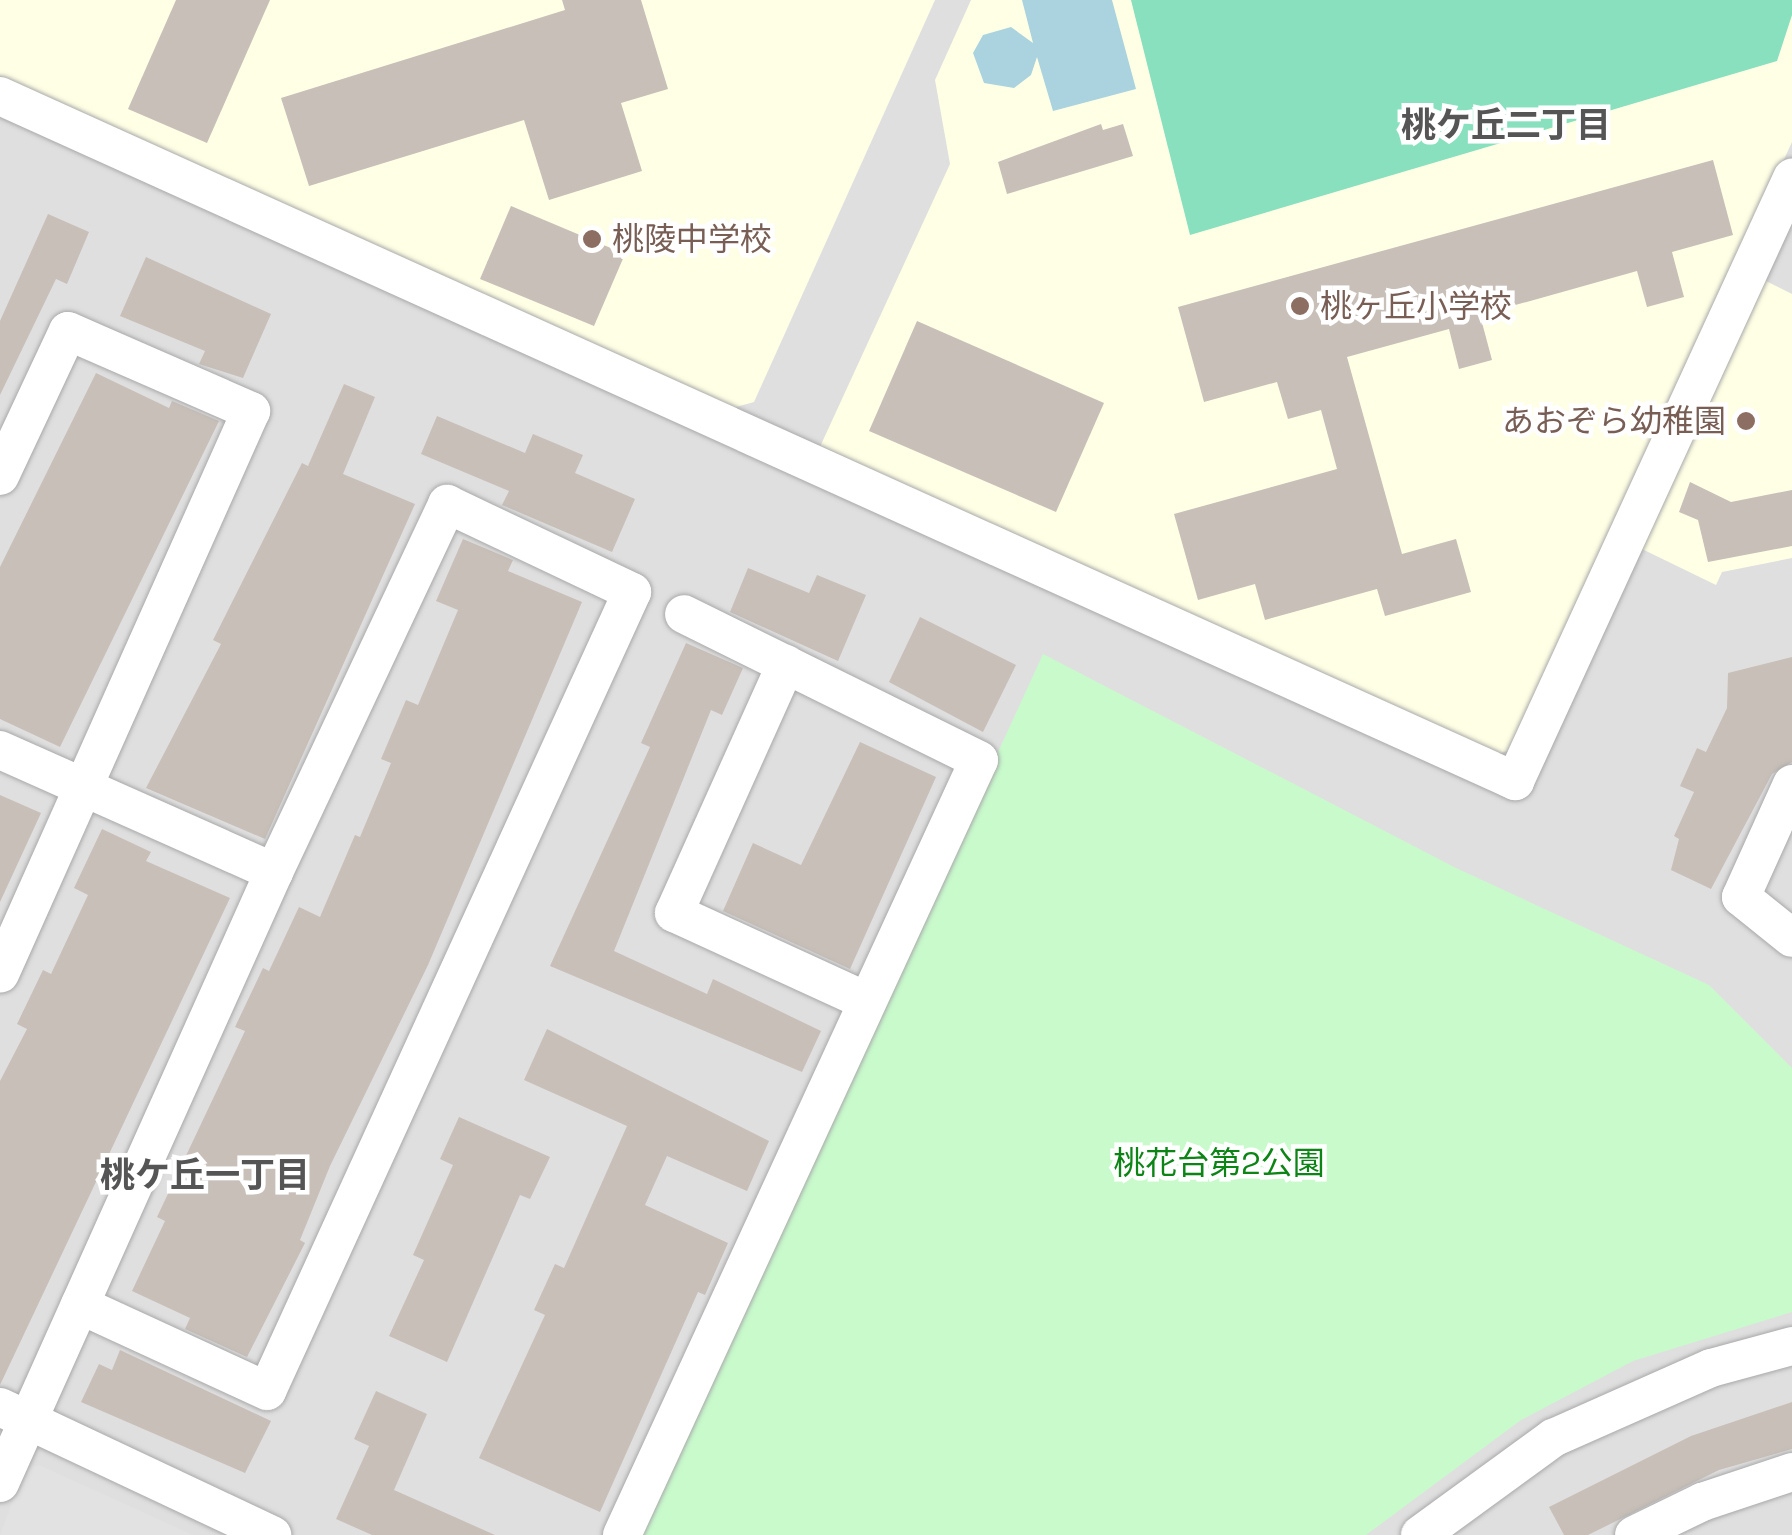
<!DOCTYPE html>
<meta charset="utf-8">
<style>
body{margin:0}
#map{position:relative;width:1792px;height:1535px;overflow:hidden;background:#f2efe9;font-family:"Space Grotesk","Noto Sans JP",sans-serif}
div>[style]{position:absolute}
.residential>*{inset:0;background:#e0dfdf}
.education>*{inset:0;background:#ffffe5}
.park>*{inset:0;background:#c8facc}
.pitch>*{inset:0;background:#88e0be}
.parking>*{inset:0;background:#e2e2e2}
.water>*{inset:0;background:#aad3df}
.building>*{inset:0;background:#c7bfb8}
.roads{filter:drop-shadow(0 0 2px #a9a9a9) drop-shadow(0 0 2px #a9a9a9)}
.minor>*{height:38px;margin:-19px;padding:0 19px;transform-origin:19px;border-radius:19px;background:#fff}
.dots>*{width:28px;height:28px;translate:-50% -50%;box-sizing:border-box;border:5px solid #fff;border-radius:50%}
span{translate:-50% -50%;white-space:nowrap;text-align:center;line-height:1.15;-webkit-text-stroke:9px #fff;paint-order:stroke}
.education-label{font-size:32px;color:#785e54}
.left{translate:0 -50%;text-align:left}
.right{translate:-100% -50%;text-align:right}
.park-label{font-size:32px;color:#0c8416}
.neighbourhood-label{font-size:35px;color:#555;font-weight:700}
</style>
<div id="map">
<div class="residential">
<i style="clip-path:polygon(0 0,1792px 0,1792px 1535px,0 1535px)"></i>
</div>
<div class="education">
<i style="clip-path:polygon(0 0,935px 0,754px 402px,729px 409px,0 76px)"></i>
<i style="clip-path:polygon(971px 0,1792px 0,1792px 142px,1514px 749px,1493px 755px,819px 449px,950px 164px,935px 80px)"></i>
<i style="clip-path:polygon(1764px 280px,1792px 294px,1792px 558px,1722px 572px,1716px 585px,1642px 549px)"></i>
</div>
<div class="park">
<i style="clip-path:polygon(1043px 654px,1456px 868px,1709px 985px,1792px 1068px,1792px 1312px,1633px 1361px,1521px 1420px,1366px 1535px,639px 1535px)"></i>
</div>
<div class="pitch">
<i style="clip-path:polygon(1131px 0,1792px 0,1792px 15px,1777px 61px,1190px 235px)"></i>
</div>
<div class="parking">
<i style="clip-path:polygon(39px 1465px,193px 1535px,0 1535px,25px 1469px)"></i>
</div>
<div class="water">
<i style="clip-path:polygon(1022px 0,1112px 0,1136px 89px,1053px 111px,1037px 57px,1031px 75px,1014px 88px,984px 83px,973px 53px,983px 35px,1011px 27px,1033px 43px)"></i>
</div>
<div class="building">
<i style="clip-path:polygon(176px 0,270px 0,207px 143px,128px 109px)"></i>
<i style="clip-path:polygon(562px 0,641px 0,668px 89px,621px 103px,642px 171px,549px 200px,524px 120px,309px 186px,281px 98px,565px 10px)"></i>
<i style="clip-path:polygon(1101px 124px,1103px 130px,1123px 124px,1133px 156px,1007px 194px,998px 162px)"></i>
<i style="clip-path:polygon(1713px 160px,1733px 235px,1672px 252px,1684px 297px,1647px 307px,1637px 271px,1480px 315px,1492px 360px,1459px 369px,1449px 329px,1347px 357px,1402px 554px,1456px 539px,1471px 592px,1385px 616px,1377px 589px,1265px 620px,1255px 584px,1198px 600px,1174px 514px,1337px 469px,1321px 410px,1288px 419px,1277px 382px,1204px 402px,1178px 307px)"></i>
<i style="clip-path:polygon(511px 206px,625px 254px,594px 326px,480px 279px)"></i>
<i style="clip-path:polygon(48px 214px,89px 232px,67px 284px,56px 279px,0 395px,0 321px)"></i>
<i style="clip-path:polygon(146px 257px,271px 314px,243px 378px,199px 364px,205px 351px,120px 316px)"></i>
<i style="clip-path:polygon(917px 321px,1104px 403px,1056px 512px,869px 431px)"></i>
<i style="clip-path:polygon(96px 373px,169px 408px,172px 401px,219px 421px,60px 747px,0 719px,0 567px)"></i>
<i style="clip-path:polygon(344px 384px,375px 397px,343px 474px,415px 504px,265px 839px,146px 788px,221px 644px,213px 640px,302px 463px,308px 466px)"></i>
<i style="clip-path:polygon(437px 416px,525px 453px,533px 434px,583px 455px,575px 473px,635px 499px,612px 552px,502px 505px,509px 491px,421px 454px)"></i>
<i style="clip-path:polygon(1690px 482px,1731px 502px,1792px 490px,1792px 546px,1708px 562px,1698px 520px,1679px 512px)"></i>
<i style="clip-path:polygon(463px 539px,513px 560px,508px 571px,582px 602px,428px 965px,330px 1166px,300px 1240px,305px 1243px,247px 1357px,185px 1329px,190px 1318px,132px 1291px,165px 1221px,157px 1217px,245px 1031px,235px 1027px,263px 968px,269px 971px,299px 907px,320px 917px,355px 835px,360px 837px,391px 763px,381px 759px,406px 700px,418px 705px,458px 610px,436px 601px)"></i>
<i style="clip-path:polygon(748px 568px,809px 593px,817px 575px,866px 595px,838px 661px,730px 612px)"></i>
<i style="clip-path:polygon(920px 617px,1016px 665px,983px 732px,889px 682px)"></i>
<i style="clip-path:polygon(686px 643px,743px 668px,722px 715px,711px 710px,614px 951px,707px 994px,713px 979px,821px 1031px,802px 1072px,550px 966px,650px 747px,641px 743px)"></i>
<i style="clip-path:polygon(1792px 657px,1792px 762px,1772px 774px,1711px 889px,1671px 870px,1679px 839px,1674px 836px,1694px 792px,1680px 786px,1697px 748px,1706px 752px,1727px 708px,1728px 673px)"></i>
<i style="clip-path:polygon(860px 742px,936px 777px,850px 969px,723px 911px,753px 843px,801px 865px)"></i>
<i style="clip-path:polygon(0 795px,41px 813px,0 902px)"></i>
<i style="clip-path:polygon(102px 829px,151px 852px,146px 861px,230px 898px,0 1385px,0 1081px,27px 1029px,17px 1024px,43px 970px,51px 974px,88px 895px,74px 888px)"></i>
<i style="clip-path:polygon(547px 1029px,769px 1141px,747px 1191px,667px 1156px,645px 1205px,728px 1243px,705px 1295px,698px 1292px,600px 1512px,479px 1458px,545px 1315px,534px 1310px,555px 1264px,564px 1268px,627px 1126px,524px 1080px)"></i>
<i style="clip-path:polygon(459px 1117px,550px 1157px,530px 1199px,520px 1195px,447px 1362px,389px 1336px,424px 1260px,413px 1255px,453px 1165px,440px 1159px)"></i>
<i style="clip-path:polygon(120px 1350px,271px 1421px,245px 1473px,81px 1402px,99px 1364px,112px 1370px)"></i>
<i style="clip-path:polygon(376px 1391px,427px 1414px,394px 1490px,495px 1535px,372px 1535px,336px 1519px,369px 1446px,354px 1439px)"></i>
<i style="clip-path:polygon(1792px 1402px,1792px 1449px,1719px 1470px,1588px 1535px,1564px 1535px,1549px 1507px,1691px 1436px)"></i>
</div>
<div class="roads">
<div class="minor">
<i style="left:0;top:96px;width:1663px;rotate:24.33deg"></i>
<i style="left:1515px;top:781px;width:664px;rotate:-65.33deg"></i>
<i style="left:0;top:476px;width:160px;rotate:-64.9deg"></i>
<i style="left:68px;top:331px;width:200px;rotate:23.6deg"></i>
<i style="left:251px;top:411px;width:616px;rotate:114.03deg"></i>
<i style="left:786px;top:664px;width:273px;rotate:114.2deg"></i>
<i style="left:674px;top:913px;width:211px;rotate:24.6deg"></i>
<i style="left:0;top:750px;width:300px;rotate:24deg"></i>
<i style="left:1792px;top:784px;width:124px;rotate:114.3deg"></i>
<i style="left:1741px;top:897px;width:65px;rotate:38.8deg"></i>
<i style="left:0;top:1407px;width:301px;rotate:25.2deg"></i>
<i style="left:0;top:1483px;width:670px;rotate:-65.85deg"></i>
<i style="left:274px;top:872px;width:407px;rotate:-64.8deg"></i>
<i style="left:447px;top:504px;width:205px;rotate:25.4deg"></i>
<i style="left:632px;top:592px;width:878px;rotate:114.55deg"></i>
<i style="left:267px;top:1391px;width:206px;rotate:-155.3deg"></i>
<i style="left:622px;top:1535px;width:853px;rotate:-65.27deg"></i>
<i style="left:979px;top:760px;width:329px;rotate:-153.7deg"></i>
<i style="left:1420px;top:1535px;width:165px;rotate:-36.1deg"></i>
<i style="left:1553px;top:1438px;width:173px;rotate:-23.9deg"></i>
<i style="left:1711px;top:1368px;width:84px;rotate:-15.2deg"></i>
<i style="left:1634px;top:1535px;width:76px;rotate:-25.9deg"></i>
<i style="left:1702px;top:1502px;width:95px;rotate:-18.4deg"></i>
</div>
</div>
<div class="dots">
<i style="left:592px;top:239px;background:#8d6e63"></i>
<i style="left:1300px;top:306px;background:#8d6e63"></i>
<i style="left:1746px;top:421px;background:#8d6e63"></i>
</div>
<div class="education-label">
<span class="left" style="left:612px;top:239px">桃陵中学校</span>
<span class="left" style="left:1320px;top:306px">桃ヶ丘小学校</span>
<span class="right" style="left:1726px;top:421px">あおぞら幼稚園</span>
</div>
<div class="park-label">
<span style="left:1219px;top:1163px">桃花台第2公園</span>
</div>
<div class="neighbourhood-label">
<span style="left:1506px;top:125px">桃ケ丘二丁目</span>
<span style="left:205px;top:1175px">桃ケ丘一丁目</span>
</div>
</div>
